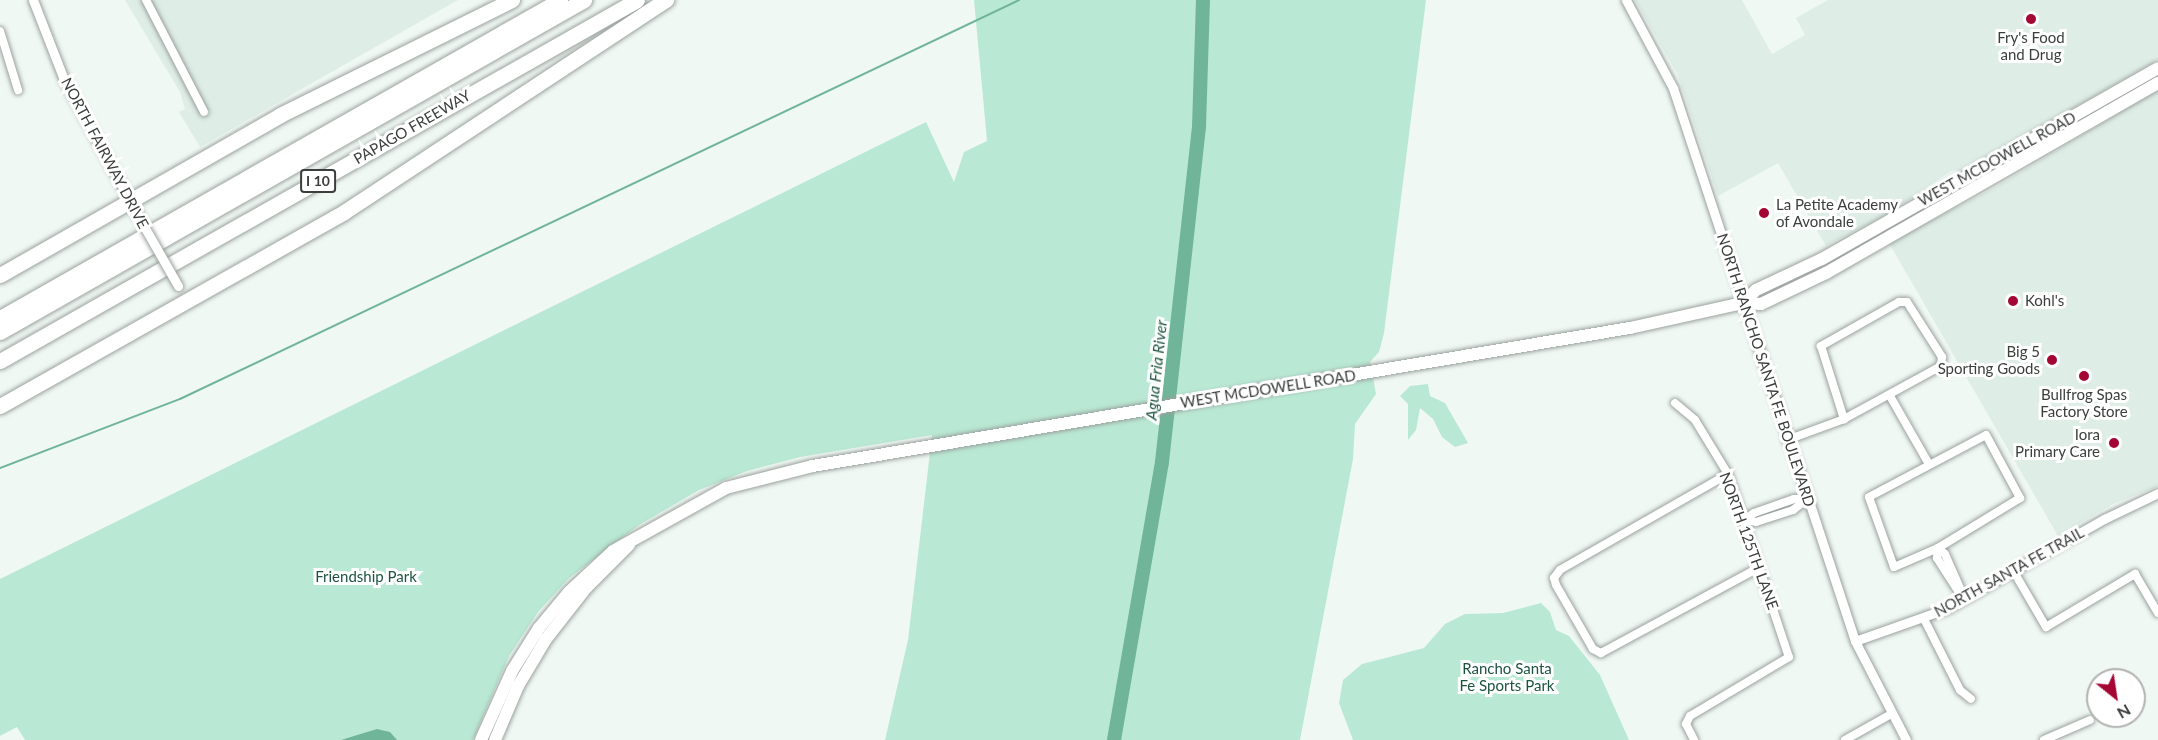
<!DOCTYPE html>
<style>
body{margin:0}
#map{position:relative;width:2158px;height:740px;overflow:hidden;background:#f0f8f4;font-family:Lato,sans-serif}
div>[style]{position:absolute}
.built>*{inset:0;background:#deede6}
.green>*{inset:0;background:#b9e9d4}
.water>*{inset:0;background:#70b599}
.stream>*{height:2px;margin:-1px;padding:0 1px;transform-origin:1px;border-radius:1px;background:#70b599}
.river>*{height:14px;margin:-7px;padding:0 7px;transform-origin:7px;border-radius:7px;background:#70b599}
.roads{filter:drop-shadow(0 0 2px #9ba29e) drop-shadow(0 0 2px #9ba29e)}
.minor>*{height:8px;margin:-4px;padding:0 4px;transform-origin:4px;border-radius:4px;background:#fff}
.tertiary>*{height:9px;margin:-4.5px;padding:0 4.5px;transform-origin:4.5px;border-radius:4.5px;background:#fff}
.primary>*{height:12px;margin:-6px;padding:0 6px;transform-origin:6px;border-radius:6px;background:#fff}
.motorway>*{height:15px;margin:-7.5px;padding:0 7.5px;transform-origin:7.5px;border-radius:7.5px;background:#fff}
.bridges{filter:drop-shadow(0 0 2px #9ba29e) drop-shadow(0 0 2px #9ba29e)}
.tertiary-bridge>*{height:9px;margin:-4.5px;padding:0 4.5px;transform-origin:4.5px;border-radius:4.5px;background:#fff}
.dots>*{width:16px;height:16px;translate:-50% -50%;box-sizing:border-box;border:3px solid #fff;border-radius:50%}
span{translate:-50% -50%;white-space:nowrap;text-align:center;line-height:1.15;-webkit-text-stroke:6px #fff;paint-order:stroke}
.shield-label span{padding:2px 4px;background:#fff;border:2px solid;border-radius:4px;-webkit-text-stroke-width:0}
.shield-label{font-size:14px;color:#3b3e3c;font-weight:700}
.poi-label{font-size:15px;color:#3b3e3c}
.left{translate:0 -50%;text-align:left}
.right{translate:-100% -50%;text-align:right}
.street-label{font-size:15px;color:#3b3e3c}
.park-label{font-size:15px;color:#1c533f}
.water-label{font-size:16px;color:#225844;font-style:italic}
.north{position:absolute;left:2086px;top:668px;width:60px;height:60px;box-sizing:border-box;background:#fff;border:2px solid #b1b2b1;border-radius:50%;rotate:150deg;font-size:16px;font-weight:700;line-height:24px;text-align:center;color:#3b3e3c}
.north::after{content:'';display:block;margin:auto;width:21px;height:27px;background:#a40733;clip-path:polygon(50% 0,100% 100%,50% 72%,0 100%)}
</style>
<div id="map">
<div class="built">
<i style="clip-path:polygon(125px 0,458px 0,200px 147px,179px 112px,185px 109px,180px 92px)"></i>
<i style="clip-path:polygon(1635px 0,1742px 0,1772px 54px,1805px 35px,1796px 18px,1828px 0,2158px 0,2158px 60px,1963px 170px,1951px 171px,1892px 211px,1826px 246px,1778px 163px,1718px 196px,1678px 75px)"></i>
<i style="clip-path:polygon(2158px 90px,2158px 486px,2113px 504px,2058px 536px,1889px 243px,1992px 189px)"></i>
</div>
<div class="green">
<i style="clip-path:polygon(974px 0,1426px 0,1384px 333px,1379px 352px,1370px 362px,1376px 394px,1355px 424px,1353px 459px,1300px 740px,885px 740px,908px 640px,932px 435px,800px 457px,747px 471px,699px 490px,639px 525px,569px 578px,538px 612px,509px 656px,473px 740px,25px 740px,17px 727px,0 736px,0 579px,926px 122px,954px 182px,964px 152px,987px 141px)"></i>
<i style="clip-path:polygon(1428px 384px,1430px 396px,1445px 403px,1468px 443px,1455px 447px,1442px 437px,1433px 419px,1420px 408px,1416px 430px,1408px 440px,1408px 404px,1400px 396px,1410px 386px)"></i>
<i style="clip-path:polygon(1541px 603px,1550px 612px,1556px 630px,1569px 636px,1600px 675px,1629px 740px,1353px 740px,1339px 703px,1343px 680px,1362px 664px,1424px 648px,1445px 624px,1465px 614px,1503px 613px)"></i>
</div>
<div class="water">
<i style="clip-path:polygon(377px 729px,390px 732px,397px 740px,341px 740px)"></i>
</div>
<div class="stream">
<i style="left:0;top:468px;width:193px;rotate:-21deg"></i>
<i style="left:180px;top:399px;width:929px;rotate:-25.43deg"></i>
</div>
<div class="river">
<i style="left:1114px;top:740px;width:282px;rotate:-80.2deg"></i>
<i style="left:1162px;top:462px;width:337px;rotate:-83.7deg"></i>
<i style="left:1199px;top:127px;width:127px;rotate:-88.2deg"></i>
</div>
<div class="roads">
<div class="minor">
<i style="left:146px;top:0;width:126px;rotate:62.6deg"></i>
<i style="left:0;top:31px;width:62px;rotate:73deg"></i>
<i style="left:1890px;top:396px;width:78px;rotate:60.2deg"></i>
<i style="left:1675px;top:403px;width:26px;rotate:40deg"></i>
<i style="left:1695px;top:420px;width:63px;rotate:58.6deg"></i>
<i style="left:1728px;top:474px;width:193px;rotate:71.6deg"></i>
<i style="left:1789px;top:657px;width:115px;rotate:149.2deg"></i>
<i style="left:1690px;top:716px;width:9px;rotate:117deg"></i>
<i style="left:1686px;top:724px;width:18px;rotate:63deg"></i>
<i style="left:1986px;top:435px;width:72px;rotate:61.6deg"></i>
<i style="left:2020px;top:498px;width:96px;rotate:148.6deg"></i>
<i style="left:1938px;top:548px;width:48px;rotate:156.6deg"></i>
<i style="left:1894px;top:567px;width:74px;rotate:-109.7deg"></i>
<i style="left:1869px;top:497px;width:132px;rotate:-27.9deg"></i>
<i style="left:1787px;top:440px;width:61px;rotate:-20.2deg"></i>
<i style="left:1844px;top:419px;width:111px;rotate:-28.7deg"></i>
<i style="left:1941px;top:366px;width:9px;rotate:-84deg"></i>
<i style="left:1942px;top:357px;width:65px;rotate:-122.5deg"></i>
<i style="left:1907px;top:302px;width:8px;rotate:180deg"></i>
<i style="left:1899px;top:302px;width:90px;rotate:150.6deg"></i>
<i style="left:1821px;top:346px;width:77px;rotate:72.5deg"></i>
<i style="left:1728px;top:474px;width:193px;rotate:150.3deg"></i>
<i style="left:1560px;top:570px;width:10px;rotate:127deg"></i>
<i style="left:1554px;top:578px;width:7px;rotate:74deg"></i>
<i style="left:1556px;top:585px;width:74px;rotate:60deg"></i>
<i style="left:1593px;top:649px;width:9px;rotate:27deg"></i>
<i style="left:1601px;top:653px;width:179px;rotate:-28.4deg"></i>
<i style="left:1744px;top:520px;width:12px;rotate:9deg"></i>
<i style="left:1756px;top:522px;width:39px;rotate:-18deg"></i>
<i style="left:1793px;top:510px;width:18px;rotate:-38deg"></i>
<i style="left:1744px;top:520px;width:12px;rotate:-35deg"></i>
<i style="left:1754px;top:513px;width:42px;rotate:-19.3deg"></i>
<i style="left:1794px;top:499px;width:13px"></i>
<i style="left:1938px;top:548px;width:10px;rotate:96deg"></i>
<i style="left:1937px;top:558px;width:50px;rotate:57.3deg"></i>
<i style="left:1938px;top:548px;width:9px;rotate:41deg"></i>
<i style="left:1945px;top:554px;width:45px;rotate:66.3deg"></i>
<i style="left:2014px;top:572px;width:64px;rotate:59.8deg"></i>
<i style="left:2046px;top:627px;width:104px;rotate:-30.8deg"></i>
<i style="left:2135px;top:574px;width:45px;rotate:59.5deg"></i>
<i style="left:1924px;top:619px;width:80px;rotate:63.1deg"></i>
<i style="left:1960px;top:690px;width:14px;rotate:39deg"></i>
<i style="left:1845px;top:740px;width:53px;rotate:-29.5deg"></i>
<i style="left:2044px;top:740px;width:50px;rotate:-23.5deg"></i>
</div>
<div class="tertiary">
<i style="left:33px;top:0;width:83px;rotate:68.7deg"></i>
<i style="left:63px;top:77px;width:156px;rotate:61.6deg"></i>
<i style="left:1626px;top:0;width:100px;rotate:61.9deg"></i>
<i style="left:1673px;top:88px;width:582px;rotate:71.78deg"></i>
<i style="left:1855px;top:641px;width:111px;rotate:62.7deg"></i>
<i style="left:1855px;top:641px;width:96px;rotate:-19.4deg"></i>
<i style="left:1946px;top:609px;width:182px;rotate:-29.7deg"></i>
<i style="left:2104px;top:519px;width:60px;rotate:-25.7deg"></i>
</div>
<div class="primary">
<i style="left:1743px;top:303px;width:18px;rotate:-45deg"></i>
<i style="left:1756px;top:290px;width:73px;rotate:-25.2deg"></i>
<i style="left:1822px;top:259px;width:386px;rotate:-29.6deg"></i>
<i style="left:481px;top:740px;width:76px;rotate:-65.8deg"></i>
<i style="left:512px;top:671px;width:51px;rotate:-57.9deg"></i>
<i style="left:539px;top:628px;width:47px;rotate:-50.2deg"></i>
<i style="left:569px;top:592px;width:60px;rotate:-43deg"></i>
<i style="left:613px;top:551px;width:129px;rotate:-29.1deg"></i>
<i style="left:726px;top:488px;width:90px;rotate:-14.2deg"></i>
<i style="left:813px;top:466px;width:829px;rotate:-9.59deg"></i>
<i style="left:1630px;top:328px;width:116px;rotate:-12.5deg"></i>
<i style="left:1743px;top:303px;width:18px;rotate:3deg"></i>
<i style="left:1761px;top:304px;width:72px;rotate:-25.5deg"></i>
<i style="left:1826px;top:273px;width:383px;rotate:-29.8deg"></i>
<i style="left:495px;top:740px;width:59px;rotate:-66.9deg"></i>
<i style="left:518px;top:686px;width:55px;rotate:-59.2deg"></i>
<i style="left:546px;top:639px;width:65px;rotate:-51.9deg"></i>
<i style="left:586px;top:588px;width:61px;rotate:-45deg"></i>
</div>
<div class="motorway">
<i style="left:0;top:275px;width:322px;rotate:-29.7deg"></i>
<i style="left:280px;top:115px;width:259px;rotate:-26.4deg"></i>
<i style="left:0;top:318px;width:644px;rotate:-29.59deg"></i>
<i style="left:0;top:332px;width:672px;rotate:-29.62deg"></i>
<i style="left:0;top:361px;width:732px;rotate:-29.54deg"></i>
<i style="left:0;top:406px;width:395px;rotate:-29.4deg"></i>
<i style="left:344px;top:212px;width:386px;rotate:-33.4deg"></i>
</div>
</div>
<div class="bridges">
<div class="tertiary-bridge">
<i style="left:137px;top:214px;width:83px;rotate:60.3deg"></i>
</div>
</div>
<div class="dots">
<i style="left:2031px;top:19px;background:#a40733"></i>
<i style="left:1764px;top:213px;background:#a40733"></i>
<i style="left:2013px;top:301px;background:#a40733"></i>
<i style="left:2052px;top:360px;background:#a40733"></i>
<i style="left:2084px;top:376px;background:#a40733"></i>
<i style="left:2114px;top:443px;background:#a40733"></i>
</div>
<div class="shield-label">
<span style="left:318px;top:181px">I 10</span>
</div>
<div class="poi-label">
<span style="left:2031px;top:46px">Fry's Food<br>and Drug</span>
<span class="left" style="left:1776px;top:213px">La Petite Academy<br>of Avondale</span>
<span class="left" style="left:2025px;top:301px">Kohl's</span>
<span class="right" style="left:2040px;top:360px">Big 5<br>Sporting Goods</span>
<span style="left:2084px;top:403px">Bullfrog Spas<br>Factory Store</span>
<span class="right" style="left:2100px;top:443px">Iora<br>Primary Care</span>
</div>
<div class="street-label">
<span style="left:412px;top:127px;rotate:-30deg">PAPAGO FREEWAY</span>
<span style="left:105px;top:153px;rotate:62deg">NORTH FAIRWAY DRIVE</span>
<span style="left:1997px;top:159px;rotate:-29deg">WEST MCDOWELL ROAD</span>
<span style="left:1766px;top:370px;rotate:72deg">NORTH RANCHO SANTA FE BOULEVARD</span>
<span style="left:1268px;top:389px;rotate:-9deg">WEST MCDOWELL ROAD</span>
<span style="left:1749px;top:541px;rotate:70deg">NORTH 125TH LANE</span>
<span style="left:2009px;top:572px;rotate:-29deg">NORTH SANTA FE TRAIL</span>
</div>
<div class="park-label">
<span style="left:366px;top:577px">Friendship Park</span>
<span style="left:1507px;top:677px">Rancho Santa<br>Fe Sports Park</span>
</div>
<div class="water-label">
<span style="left:1156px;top:370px;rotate:-84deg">Agua Fria River</span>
</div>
<div class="north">N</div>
</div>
